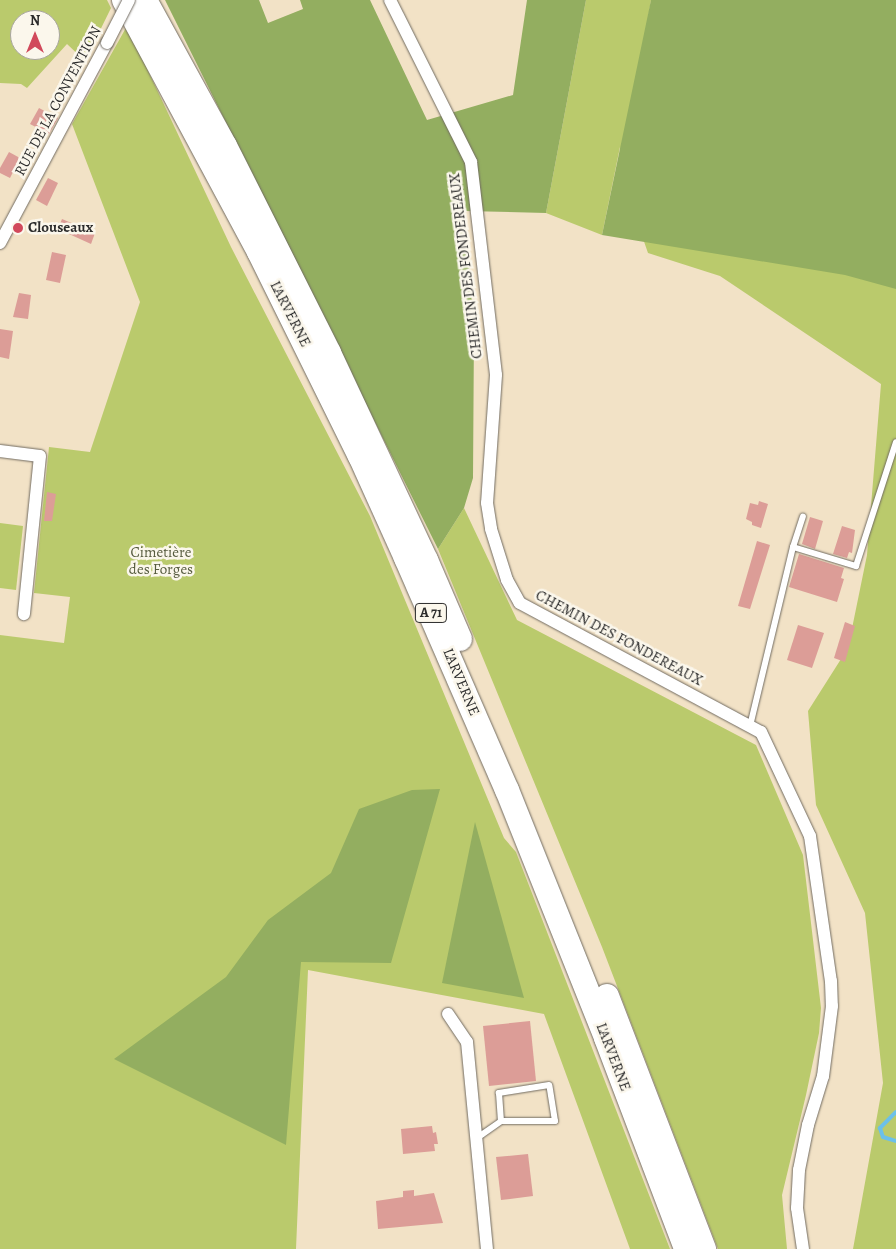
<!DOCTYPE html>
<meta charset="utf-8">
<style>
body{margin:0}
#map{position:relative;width:896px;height:1249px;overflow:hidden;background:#f2e2c6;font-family:Alegreya,serif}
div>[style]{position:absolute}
.green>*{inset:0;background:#baca6c}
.forest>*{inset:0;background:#93ae60}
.stream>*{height:4px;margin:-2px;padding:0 2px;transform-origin:2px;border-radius:2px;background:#6cc0e9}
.building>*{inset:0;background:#dc9d97}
.roads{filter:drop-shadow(0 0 1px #716b61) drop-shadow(0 0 1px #716b61)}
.lane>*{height:6px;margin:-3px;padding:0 3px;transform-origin:3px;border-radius:3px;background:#fff}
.street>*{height:12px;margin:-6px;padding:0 6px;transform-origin:6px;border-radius:6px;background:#fff}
.highway>*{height:24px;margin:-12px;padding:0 12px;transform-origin:12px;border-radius:12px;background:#fff}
.bridges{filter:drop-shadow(0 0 1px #716b61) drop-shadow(0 0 1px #716b61)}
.street-bridge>*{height:12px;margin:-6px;padding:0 6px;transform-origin:6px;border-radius:6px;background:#fff}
.dots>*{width:14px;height:14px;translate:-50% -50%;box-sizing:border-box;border:2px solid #fbf7ec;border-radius:50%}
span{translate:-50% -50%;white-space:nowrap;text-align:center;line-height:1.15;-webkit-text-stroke:5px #fbf7ec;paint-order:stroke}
.shield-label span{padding:1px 4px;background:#fbf7ec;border:1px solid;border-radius:4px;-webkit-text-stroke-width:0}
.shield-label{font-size:14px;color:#2b2b2b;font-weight:700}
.street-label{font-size:15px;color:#2b2b2b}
.poi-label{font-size:15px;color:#2b2b2b;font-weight:700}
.left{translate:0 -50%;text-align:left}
.park-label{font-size:15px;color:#565b3e}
.north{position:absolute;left:10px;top:10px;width:50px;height:50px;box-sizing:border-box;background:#fbf7ec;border:1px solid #a8a59f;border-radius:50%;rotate:0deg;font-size:14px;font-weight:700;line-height:20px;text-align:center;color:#2b2b2b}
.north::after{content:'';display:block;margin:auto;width:18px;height:22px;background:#d1495b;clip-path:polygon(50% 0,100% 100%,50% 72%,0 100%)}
</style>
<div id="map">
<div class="green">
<i style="clip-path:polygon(evenodd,0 0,107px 0,111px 8px,85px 61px,67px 44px,27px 88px,21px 84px,0 83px,0 0,20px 20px,50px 20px,50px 50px,20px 50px,20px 20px)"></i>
<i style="clip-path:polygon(586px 0,651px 0,648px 18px,896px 0,896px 1249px,853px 1249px,883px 1083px,865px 913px,816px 805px,808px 711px,848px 648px,867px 555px,881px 384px,720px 276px,648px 253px,626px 190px,620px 147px,602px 235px,546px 213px)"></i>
<i style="clip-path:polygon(127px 26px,231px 247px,370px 516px,504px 838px,516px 852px,670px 1249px,630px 1249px,544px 1014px,308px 970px,296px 1249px,0 1249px,0 635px,64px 643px,70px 597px,34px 593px,49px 447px,90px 452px,140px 302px,72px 124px)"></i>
<i style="clip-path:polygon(464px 508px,517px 620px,756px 745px,803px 855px,821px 1008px,819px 1033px,806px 1095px,782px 1195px,787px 1249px,718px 1249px,602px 947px,438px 549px)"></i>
<i style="clip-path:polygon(0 523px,23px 526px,16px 590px,0 588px)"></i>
</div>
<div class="forest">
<i style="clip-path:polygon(165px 0,259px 0,268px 23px,303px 9px,300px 0,370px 0,427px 120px,513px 95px,527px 0,586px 0,546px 213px,465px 211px,474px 328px,473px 478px,464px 508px,438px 549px)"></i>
<i style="clip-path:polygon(651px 0,896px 0,896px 289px,845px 275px,602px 235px)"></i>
<i style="clip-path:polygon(440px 789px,391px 963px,301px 962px,286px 1145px,114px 1059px,226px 977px,268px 920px,331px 873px,359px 809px,412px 790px)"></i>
<i style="clip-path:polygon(475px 822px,524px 998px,442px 983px)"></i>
</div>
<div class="stream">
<i style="left:896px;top:1112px;width:23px;rotate:135deg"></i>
<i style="left:880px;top:1128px;width:9px;rotate:72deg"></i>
<i style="left:883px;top:1137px;width:14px;rotate:17deg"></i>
</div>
<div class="building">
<i style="clip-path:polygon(39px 108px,58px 118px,49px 134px,30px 124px)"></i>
<i style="clip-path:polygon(9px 152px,20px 158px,10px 178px,0 173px,0 168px)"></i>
<i style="clip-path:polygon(48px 178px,58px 183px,47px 206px,36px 200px)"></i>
<i style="clip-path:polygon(62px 219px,95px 233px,91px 244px,58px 229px)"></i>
<i style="clip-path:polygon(52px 252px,66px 255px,60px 283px,46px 280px)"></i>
<i style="clip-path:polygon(19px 293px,31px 295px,28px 319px,13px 317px)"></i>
<i style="clip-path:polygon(0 329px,13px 331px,9px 359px,0 357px)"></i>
<i style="clip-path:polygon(47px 492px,56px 494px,52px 521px,44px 521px)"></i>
<i style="clip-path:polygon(759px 501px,768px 504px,761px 528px,752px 525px,752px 522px,746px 519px,750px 503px,758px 505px)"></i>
<i style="clip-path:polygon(810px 517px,823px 521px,815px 549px,802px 544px)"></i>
<i style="clip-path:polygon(842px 526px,855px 530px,852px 553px,849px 552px,847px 558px,833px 554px)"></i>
<i style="clip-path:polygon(757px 541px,770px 545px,750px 609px,738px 606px)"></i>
<i style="clip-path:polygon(799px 554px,844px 568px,841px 578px,844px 579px,837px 602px,789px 587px)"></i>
<i style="clip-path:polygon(845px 622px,855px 626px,845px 662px,834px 658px)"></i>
<i style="clip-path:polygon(798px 625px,824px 633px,812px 668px,787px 660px)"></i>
<i style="clip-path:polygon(530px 1021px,536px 1081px,489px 1086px,483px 1026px)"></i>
<i style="clip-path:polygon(432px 1126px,433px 1133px,436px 1132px,438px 1144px,434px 1144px,435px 1151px,403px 1154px,401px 1129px)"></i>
<i style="clip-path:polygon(528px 1154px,533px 1196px,501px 1200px,496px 1157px)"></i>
<i style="clip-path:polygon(414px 1190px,414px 1196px,434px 1193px,443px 1223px,378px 1229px,376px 1201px,403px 1197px,403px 1191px)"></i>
</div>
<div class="roads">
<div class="lane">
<i style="left:793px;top:547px;width:66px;rotate:16.8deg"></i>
<i style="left:856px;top:566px;width:130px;rotate:-72.1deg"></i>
<i style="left:750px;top:726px;width:184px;rotate:-76.5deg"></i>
<i style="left:793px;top:547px;width:32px;rotate:-72deg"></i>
<i style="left:477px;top:1138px;width:29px;rotate:-35deg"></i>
<i style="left:501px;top:1121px;width:54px"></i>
<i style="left:555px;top:1121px;width:36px;rotate:-99deg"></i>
<i style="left:549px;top:1085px;width:51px;rotate:170.9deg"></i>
<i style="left:499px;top:1093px;width:28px;rotate:86deg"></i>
</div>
<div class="street">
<i style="left:390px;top:0;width:181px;rotate:63.4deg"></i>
<i style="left:471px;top:162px;width:214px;rotate:83.3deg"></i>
<i style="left:496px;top:375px;width:128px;rotate:94deg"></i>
<i style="left:487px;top:503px;width:26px;rotate:81deg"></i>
<i style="left:491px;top:529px;width:53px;rotate:72.6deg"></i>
<i style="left:507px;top:580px;width:26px;rotate:61deg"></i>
<i style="left:520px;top:603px;width:273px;rotate:28.2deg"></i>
<i style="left:761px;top:732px;width:115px;rotate:64.8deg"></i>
<i style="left:810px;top:836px;width:147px;rotate:81.8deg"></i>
<i style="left:831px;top:981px;width:25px;rotate:88deg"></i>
<i style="left:832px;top:1006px;width:71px;rotate:97.3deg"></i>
<i style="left:823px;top:1076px;width:51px;rotate:107deg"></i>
<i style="left:808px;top:1125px;width:46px;rotate:101.3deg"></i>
<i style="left:799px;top:1170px;width:38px;rotate:93deg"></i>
<i style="left:797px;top:1208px;width:41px;rotate:81.7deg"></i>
<i style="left:0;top:243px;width:227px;rotate:-61.9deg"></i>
<i style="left:0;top:451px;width:40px;rotate:7.1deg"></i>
<i style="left:40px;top:456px;width:159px;rotate:95.8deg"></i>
<i style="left:448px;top:1014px;width:34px;rotate:56deg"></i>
<i style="left:467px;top:1042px;width:208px;rotate:84.5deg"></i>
</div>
<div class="highway">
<i style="left:124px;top:0;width:286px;rotate:61.8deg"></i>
<i style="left:259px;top:252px;width:228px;rotate:63.7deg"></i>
<i style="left:360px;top:456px;width:112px;rotate:65.7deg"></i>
<i style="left:406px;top:558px;width:253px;rotate:66.5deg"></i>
<i style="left:507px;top:790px;width:267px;rotate:68.2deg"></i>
<i style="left:606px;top:1038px;width:226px;rotate:69.2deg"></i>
<i style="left:145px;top:0;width:166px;rotate:61.3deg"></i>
<i style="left:225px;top:146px;width:232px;rotate:63.3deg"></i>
<i style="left:329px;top:353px;width:229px;rotate:64.9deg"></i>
<i style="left:426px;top:560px;width:86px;rotate:66.7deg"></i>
<i style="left:607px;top:996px;width:271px;rotate:69deg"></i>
</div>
</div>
<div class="bridges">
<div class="street-bridge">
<i style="left:107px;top:43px;width:48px;rotate:-62.9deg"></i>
</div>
</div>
<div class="dots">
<i style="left:18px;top:228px;background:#d1495b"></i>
</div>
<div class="shield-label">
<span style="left:431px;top:613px">A 71</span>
</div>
<div class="street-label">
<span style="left:58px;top:101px;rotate:-62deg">RUE DE LA CONVENTION</span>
<span style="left:466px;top:266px;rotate:-97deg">CHEMIN DES FONDEREAUX</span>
<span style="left:290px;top:314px;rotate:63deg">L'ARVERNE</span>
<span style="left:619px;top:638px;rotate:28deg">CHEMIN DES FONDEREAUX</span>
<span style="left:461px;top:682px;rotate:67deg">L'ARVERNE</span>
<span style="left:613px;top:1057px;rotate:69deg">L'ARVERNE</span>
</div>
<div class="poi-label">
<span class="left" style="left:28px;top:228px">Clouseaux</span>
</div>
<div class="park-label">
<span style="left:161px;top:561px">Cimetière<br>des Forges</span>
</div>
<div class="north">N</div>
</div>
